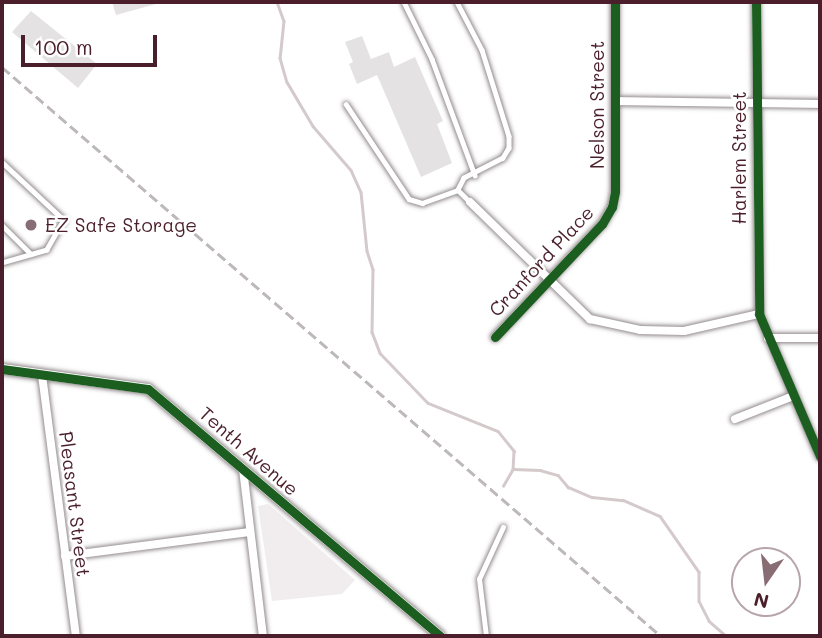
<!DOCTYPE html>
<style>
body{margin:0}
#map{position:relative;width:822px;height:638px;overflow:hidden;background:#fff;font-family:Mali,sans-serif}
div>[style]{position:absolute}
.built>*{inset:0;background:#f1edee}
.stream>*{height:2.5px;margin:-1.25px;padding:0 1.25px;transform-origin:1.25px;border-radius:1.25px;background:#d4cacc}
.building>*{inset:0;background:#e4e2e3}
.roads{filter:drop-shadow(0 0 2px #948c8e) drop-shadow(0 0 2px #948c8e)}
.lane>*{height:4.5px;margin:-2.25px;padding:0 2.25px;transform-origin:2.25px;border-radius:2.25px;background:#fff}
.street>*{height:8px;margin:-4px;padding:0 4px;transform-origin:4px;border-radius:4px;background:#fff}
.secondary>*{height:10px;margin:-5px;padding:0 5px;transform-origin:5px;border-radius:5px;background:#fff}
.rail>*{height:2.5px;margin-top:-1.25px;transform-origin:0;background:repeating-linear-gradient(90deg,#bdb8b9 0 10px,transparent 0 15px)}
.cycleway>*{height:9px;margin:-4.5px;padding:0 4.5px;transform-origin:4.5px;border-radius:4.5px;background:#1b5e20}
.dots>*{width:19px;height:19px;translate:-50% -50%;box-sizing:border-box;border:4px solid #fff;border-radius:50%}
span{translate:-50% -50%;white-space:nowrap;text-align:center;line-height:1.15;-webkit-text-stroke:5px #fff;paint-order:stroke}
.street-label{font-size:19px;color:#4a1f2b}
.poi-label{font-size:19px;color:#4a1f2b}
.left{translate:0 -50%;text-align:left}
.frame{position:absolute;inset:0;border:4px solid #4a1f2b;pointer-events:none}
.north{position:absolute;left:731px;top:547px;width:70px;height:70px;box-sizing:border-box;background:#fff;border:2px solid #b7a5aa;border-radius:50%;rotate:194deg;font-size:19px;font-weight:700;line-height:28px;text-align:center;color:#4a1f2b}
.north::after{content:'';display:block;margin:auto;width:24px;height:32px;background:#896d75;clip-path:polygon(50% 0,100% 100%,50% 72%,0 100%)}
.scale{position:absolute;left:21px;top:35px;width:136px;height:32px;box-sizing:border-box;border:4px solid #4a1f2b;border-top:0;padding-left:9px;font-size:21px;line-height:24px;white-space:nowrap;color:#4a1f2b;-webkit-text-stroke:5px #fff;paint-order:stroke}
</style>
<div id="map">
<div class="built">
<i style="clip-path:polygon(268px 504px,355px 580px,342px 594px,272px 601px,258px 506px)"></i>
</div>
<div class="stream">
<i style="left:277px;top:2px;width:20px;rotate:70deg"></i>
<i style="left:284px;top:21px;width:37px;rotate:96deg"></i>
<i style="left:280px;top:58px;width:25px;rotate:74deg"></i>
<i style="left:287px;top:82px;width:51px;rotate:59.4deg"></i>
<i style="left:313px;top:126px;width:58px;rotate:49.2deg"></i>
<i style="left:351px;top:170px;width:24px;rotate:66deg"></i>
<i style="left:361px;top:192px;width:59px;rotate:84.2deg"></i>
<i style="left:367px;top:251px;width:19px;rotate:72deg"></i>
<i style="left:373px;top:269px;width:63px;rotate:90.9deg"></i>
<i style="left:372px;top:332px;width:22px;rotate:69deg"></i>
<i style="left:380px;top:353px;width:69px;rotate:46.2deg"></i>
<i style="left:428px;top:403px;width:75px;rotate:21.8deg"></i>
<i style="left:498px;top:431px;width:26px;rotate:51deg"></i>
<i style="left:514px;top:451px;width:18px;rotate:93deg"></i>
<i style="left:513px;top:469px;width:27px;rotate:2deg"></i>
<i style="left:540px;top:470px;width:19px;rotate:16deg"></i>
<i style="left:558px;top:475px;width:16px;rotate:50deg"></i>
<i style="left:568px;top:487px;width:26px;rotate:23deg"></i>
<i style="left:592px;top:497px;width:31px;rotate:6deg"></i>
<i style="left:623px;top:500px;width:40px;rotate:23.4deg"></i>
<i style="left:660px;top:516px;width:68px;rotate:55.1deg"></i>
<i style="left:699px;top:572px;width:29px;rotate:90deg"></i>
<i style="left:699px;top:601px;width:22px;rotate:63deg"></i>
<i style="left:709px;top:621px;width:23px;rotate:41deg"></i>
<i style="left:503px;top:486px;width:20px;rotate:-60deg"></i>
</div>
<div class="building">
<i style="clip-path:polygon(112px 2px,155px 2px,156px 4px,116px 15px)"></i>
<i style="clip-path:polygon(31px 11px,97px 64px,78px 88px,12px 32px)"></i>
<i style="clip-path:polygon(362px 36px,371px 59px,389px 52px,394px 67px,415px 57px,443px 121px,437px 124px,452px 163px,421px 177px,377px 75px,357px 84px,349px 64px,353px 62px,345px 42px)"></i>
</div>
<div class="roads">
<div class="lane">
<i style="left:404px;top:2px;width:64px;rotate:63.8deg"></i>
<i style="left:432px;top:59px;width:124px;rotate:69.7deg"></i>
<i style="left:457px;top:2px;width:54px;rotate:62.5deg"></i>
<i style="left:482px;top:50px;width:90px;rotate:72.6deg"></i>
<i style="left:509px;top:136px;width:12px;rotate:90deg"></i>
<i style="left:509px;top:148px;width:12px;rotate:121deg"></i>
<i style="left:503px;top:158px;width:44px;rotate:152.9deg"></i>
<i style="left:464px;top:178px;width:13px;rotate:117deg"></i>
<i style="left:346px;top:104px;width:114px;rotate:56.4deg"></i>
<i style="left:409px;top:199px;width:14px;rotate:17deg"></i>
<i style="left:422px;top:203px;width:38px;rotate:-20deg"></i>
<i style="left:458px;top:190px;width:16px;rotate:45deg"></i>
<i style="left:2px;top:162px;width:85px;rotate:43.1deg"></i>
<i style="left:64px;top:220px;width:34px;rotate:120deg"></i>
<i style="left:47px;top:250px;width:47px;rotate:163.9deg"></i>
<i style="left:2px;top:225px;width:41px;rotate:45deg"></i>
<i style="left:486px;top:636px;width:57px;rotate:-97deg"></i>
<i style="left:479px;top:579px;width:57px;rotate:-65.2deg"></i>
</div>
<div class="street">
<i style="left:756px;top:2px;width:312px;rotate:89.4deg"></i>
<i style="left:759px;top:314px;width:155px;rotate:66.8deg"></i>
<i style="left:616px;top:101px;width:204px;rotate:0.8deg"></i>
<i style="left:470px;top:202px;width:168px;rotate:44.3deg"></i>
<i style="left:590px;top:319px;width:51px;rotate:12.4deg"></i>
<i style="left:640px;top:330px;width:44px;rotate:1.3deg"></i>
<i style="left:684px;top:331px;width:77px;rotate:-12.8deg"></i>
<i style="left:495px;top:337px;width:156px;rotate:-46.6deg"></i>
<i style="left:602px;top:224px;width:20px;rotate:-60deg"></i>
<i style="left:612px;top:207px;width:16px;rotate:-79deg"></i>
<i style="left:615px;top:191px;width:189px;rotate:-90deg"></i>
<i style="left:768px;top:338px;width:52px"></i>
<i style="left:42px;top:375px;width:263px;rotate:82.6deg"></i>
<i style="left:735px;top:419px;width:62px;rotate:-21.6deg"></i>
<i style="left:243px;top:469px;width:168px;rotate:83.2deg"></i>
<i style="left:65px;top:556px;width:186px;rotate:-7.4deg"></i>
</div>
<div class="secondary">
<i style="left:2px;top:369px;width:147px;rotate:7.8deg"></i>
<i style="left:148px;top:389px;width:382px;rotate:40.2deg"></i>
</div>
</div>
<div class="rail">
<i style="left:2px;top:67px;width:871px;rotate:40.81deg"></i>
</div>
<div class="cycleway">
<i style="left:756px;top:2px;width:312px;rotate:89.4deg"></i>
<i style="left:759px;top:314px;width:155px;rotate:66.8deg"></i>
<i style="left:495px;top:337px;width:156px;rotate:-46.6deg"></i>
<i style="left:602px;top:224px;width:20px;rotate:-60deg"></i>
<i style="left:612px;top:207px;width:16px;rotate:-79deg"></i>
<i style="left:615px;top:191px;width:189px;rotate:-90deg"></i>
<i style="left:2px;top:369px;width:147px;rotate:7.8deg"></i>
<i style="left:148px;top:389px;width:382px;rotate:40.2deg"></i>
</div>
<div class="dots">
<i style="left:31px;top:225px;background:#896d75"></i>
</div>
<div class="street-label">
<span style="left:597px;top:105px;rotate:-90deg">Nelson Street</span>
<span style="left:739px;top:158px;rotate:-90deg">Harlem Street</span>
<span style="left:541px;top:261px;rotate:-47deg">Cranford Place</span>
<span style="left:249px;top:451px;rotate:41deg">Tenth Avenue</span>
<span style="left:75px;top:504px;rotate:83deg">Pleasant Street</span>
</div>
<div class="poi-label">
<span class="left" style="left:45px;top:225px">EZ Safe Storage</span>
</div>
<div class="frame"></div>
<div class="north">N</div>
<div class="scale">100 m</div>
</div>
